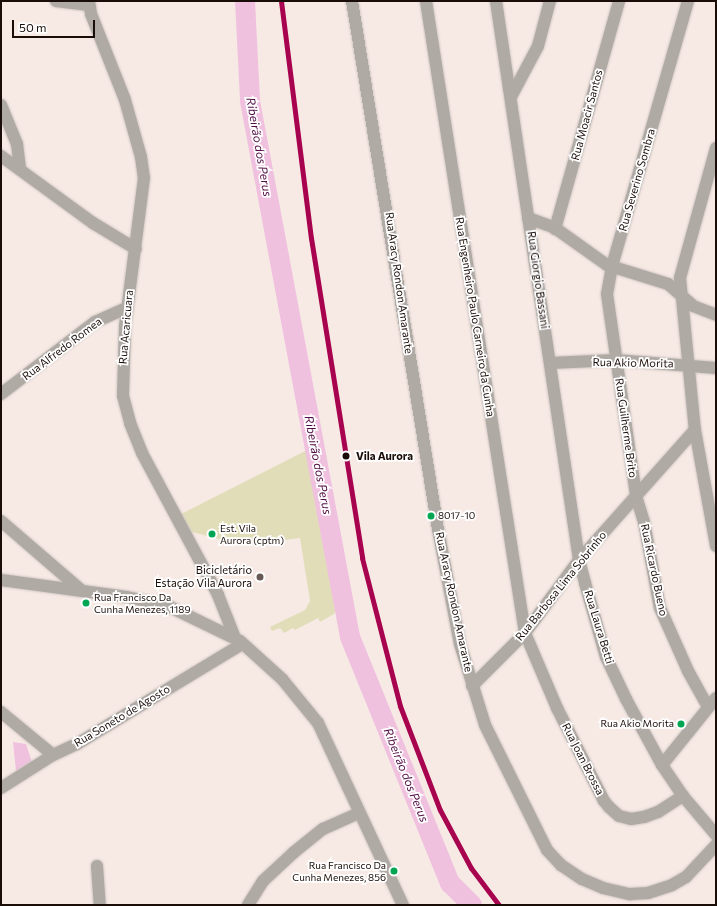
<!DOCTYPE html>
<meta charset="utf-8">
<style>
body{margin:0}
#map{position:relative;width:717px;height:906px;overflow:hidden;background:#f7eae5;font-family:Commissioner,sans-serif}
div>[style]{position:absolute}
.green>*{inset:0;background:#e2ddb9}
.water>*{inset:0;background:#f0c1df}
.river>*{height:20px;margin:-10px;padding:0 10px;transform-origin:10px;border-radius:10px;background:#f0c1df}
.roads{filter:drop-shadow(0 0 1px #d2c7c3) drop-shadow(0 0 1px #d2c7c3)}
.minor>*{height:12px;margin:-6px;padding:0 6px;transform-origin:6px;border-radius:6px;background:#b0aaa5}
.rail-1>*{height:5px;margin:-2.5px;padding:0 2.5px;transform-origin:2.5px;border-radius:2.5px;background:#a8034f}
.dots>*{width:11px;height:11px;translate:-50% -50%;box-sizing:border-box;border:2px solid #fff;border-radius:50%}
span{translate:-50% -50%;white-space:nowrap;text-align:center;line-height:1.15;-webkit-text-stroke:3.5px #fff;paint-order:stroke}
.bus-label{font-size:10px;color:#1a0d08}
.left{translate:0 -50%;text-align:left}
.right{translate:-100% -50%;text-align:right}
.street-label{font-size:11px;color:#1a0d08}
.stop-label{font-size:11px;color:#1a0d08;font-weight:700}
.poi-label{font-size:11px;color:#1a0d08}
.water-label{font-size:12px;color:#510b44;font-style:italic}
.frame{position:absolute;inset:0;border:2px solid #1a0d08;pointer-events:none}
.scale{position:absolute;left:12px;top:20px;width:83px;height:18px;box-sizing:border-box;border:2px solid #1a0d08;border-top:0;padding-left:5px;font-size:12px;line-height:14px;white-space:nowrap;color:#1a0d08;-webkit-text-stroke:3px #fff;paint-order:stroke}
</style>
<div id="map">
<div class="green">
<i style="clip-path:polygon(313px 447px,337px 607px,334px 614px,320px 622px,318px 618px,295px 630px,293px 628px,284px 633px,280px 628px,272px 631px,270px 627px,305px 610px,310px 601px,300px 538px,239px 546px,238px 544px,192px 532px,181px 514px)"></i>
</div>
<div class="water">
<i style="clip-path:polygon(13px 742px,26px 744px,32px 762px,16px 771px)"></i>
</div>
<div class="river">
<i style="left:245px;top:1px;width:100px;rotate:87.1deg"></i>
<i style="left:250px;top:101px;width:545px;rotate:79.43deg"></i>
<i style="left:350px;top:637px;width:266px;rotate:67.9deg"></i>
<i style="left:450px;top:883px;width:31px;rotate:45deg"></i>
</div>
<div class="roads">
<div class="minor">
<i style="left:56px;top:1px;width:33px;rotate:7deg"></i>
<i style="left:89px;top:1px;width:13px;rotate:81deg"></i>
<i style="left:91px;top:14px;width:92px;rotate:68.4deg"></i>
<i style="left:125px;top:100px;width:59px;rotate:74.3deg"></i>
<i style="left:141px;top:157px;width:21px;rotate:82deg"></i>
<i style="left:144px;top:178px;width:150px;rotate:97.3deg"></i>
<i style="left:125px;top:327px;width:69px;rotate:91.7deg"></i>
<i style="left:123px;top:396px;width:28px;rotate:75deg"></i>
<i style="left:130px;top:423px;width:32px;rotate:68deg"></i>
<i style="left:142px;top:453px;width:161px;rotate:61.8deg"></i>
<i style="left:218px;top:595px;width:46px;rotate:68.4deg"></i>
<i style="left:352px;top:1px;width:535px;rotate:80.75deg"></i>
<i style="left:438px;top:529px;width:117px;rotate:79.2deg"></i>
<i style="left:460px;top:644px;width:85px;rotate:72.8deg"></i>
<i style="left:485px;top:725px;width:140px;rotate:63.6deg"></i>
<i style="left:547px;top:850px;width:21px;rotate:47deg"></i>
<i style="left:561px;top:865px;width:25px;rotate:34deg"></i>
<i style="left:582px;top:879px;width:23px;rotate:23deg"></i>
<i style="left:603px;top:888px;width:28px;rotate:13deg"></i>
<i style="left:630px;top:894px;width:18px;rotate:-3deg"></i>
<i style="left:648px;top:893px;width:25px;rotate:-18deg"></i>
<i style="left:672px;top:885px;width:16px;rotate:-30deg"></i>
<i style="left:686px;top:877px;width:44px;rotate:-46.8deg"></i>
<i style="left:426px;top:1px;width:640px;rotate:81.1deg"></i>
<i style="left:525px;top:633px;width:82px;rotate:66.9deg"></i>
<i style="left:557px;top:708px;width:104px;rotate:63.2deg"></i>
<i style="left:604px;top:801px;width:8px;rotate:50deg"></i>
<i style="left:609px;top:807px;width:13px;rotate:42deg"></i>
<i style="left:619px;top:816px;width:12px;rotate:14deg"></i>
<i style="left:631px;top:819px;width:13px;rotate:-9deg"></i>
<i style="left:644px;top:817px;width:15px;rotate:-20deg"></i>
<i style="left:658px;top:812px;width:30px;rotate:-33deg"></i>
<i style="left:496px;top:1px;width:565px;rotate:81.55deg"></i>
<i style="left:579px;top:560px;width:24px;rotate:75deg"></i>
<i style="left:585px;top:583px;width:77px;rotate:74.2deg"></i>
<i style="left:606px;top:657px;width:47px;rotate:64.5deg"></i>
<i style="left:626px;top:699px;width:75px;rotate:61.4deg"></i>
<i style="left:662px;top:765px;width:37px;rotate:56deg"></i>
<i style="left:683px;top:796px;width:51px;rotate:49.8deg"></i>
<i style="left:688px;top:1px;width:276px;rotate:106deg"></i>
<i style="left:612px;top:266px;width:28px;rotate:100deg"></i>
<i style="left:607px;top:294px;width:204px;rotate:81.8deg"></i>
<i style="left:636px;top:496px;width:27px;rotate:73deg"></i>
<i style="left:644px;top:522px;width:87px;rotate:79.5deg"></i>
<i style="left:660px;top:608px;width:69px;rotate:66deg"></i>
<i style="left:688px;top:671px;width:41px;rotate:60.9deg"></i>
<i style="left:512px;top:95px;width:55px;rotate:-62deg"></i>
<i style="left:538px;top:46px;width:47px;rotate:-75.1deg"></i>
<i style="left:1px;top:105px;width:42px;rotate:67.7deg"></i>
<i style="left:17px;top:144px;width:25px;rotate:83deg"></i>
<i style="left:716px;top:148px;width:135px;rotate:105.5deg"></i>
<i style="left:680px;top:278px;width:153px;rotate:84.4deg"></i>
<i style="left:695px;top:430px;width:118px;rotate:79.7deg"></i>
<i style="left:1px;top:156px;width:114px;rotate:36.1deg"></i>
<i style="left:93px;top:223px;width:50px;rotate:31.2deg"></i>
<i style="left:528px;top:218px;width:29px;rotate:20deg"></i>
<i style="left:555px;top:228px;width:64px;rotate:35.4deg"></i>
<i style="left:607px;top:265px;width:64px;rotate:17.3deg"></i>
<i style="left:668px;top:284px;width:33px;rotate:41deg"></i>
<i style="left:693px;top:306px;width:25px;rotate:21deg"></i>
<i style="left:555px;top:229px;width:237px;rotate:-74.3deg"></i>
<i style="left:550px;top:363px;width:66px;rotate:-2.6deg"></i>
<i style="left:616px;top:360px;width:100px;rotate:4.6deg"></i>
<i style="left:1px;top:394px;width:118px;rotate:-37.5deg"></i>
<i style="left:95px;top:322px;width:35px;rotate:-24deg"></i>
<i style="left:1px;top:521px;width:107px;rotate:40.8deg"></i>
<i style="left:1px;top:580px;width:127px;rotate:7.7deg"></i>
<i style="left:127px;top:597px;width:40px;rotate:12deg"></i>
<i style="left:166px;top:605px;width:82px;rotate:25.9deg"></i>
<i style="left:240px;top:641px;width:57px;rotate:42.1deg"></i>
<i style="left:282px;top:679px;width:57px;rotate:50.7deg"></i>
<i style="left:318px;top:723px;width:201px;rotate:65deg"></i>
<i style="left:472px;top:686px;width:75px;rotate:-45deg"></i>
<i style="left:525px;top:633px;width:91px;rotate:-53.5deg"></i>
<i style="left:579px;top:560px;width:174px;rotate:-48.3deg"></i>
<i style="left:1px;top:712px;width:67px;rotate:39.6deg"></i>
<i style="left:662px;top:765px;width:86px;rotate:-51.1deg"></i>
<i style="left:1px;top:788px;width:62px;rotate:-32.4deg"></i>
<i style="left:53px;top:755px;width:26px;rotate:-25deg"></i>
<i style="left:77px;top:744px;width:193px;rotate:-31.2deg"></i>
<i style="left:97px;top:866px;width:39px;rotate:86deg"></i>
<i style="left:248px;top:905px;width:28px;rotate:-58deg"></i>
<i style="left:263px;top:881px;width:41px;rotate:-43deg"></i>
<i style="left:293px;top:853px;width:38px;rotate:-39deg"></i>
<i style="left:323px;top:829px;width:39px;rotate:-24deg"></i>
</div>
</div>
<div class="rail-1">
<i style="left:281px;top:1px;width:239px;rotate:82.8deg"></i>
<i style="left:311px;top:238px;width:324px;rotate:80.9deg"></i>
<i style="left:362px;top:558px;width:153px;rotate:75.6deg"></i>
<i style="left:400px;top:706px;width:111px;rotate:69deg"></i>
<i style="left:440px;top:810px;width:66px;rotate:61.9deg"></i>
<i style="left:471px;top:868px;width:46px;rotate:52.9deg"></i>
</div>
<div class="dots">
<i style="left:346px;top:456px;background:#1a0d08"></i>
<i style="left:431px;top:516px;background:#00a651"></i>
<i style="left:212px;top:534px;background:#00a651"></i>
<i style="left:260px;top:577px;background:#675a55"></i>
<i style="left:86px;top:603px;background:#00a651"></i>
<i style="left:681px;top:724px;background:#00a651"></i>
<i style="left:394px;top:871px;background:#00a651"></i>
</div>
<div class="bus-label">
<span class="left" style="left:438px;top:516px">8017-10</span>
<span class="left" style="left:220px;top:534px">Est. Vila<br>Aurora (cptm)</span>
<span class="left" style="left:94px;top:603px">Rua Francisco Da<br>Cunha Menezes, 1189</span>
<span class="right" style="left:674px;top:724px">Rua Akio Morita</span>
<span class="right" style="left:386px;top:871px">Rua Francisco Da<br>Cunha Menezes, 856</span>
</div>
<div class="street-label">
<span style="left:587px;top:115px;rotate:-75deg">Rua Moacir Santos</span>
<span style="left:637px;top:180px;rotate:-74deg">Rua Severino Sombra</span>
<span style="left:538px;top:280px;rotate:82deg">Rua Giorgio Bassani</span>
<span style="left:399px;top:283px;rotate:82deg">Rua Aracy Rondon Amarante</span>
<span style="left:475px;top:317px;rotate:81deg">Rua Engenheiro Paulo Carneiro da Cunha</span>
<span style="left:126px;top:327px;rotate:-85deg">Rua Acaricuara</span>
<span style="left:62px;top:349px;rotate:-37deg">Rua Alfredo Romea</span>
<span style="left:633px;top:363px;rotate:1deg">Rua Akio Morita</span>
<span style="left:626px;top:428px;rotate:82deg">Rua Guilherme Brito</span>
<span style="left:654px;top:570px;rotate:78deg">Rua Ricardo Bueno</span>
<span style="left:561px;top:586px;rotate:-51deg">Rua Barbosa Lima Sobrinho</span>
<span style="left:454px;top:602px;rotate:78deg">Rua Aracy Rondon Amarante</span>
<span style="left:599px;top:627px;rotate:73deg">Rua Laura Betti</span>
<span style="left:122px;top:716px;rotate:-31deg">Rua Soneto de Agosto</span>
<span style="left:583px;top:759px;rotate:63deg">Rua Joan Brossa</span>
</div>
<div class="stop-label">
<span class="left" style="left:356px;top:456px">Vila Aurora</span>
</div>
<div class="poi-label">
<span class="right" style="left:252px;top:577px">Bicicletário<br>Estação Vila Aurora</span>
</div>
<div class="water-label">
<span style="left:259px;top:147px;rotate:80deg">Ribeirão dos Perus</span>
<span style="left:318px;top:465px;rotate:79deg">Ribeirão dos Perus</span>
<span style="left:406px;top:775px;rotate:68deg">Ribeirão dos Perus</span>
</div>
<div class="frame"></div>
<div class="scale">50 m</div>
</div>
